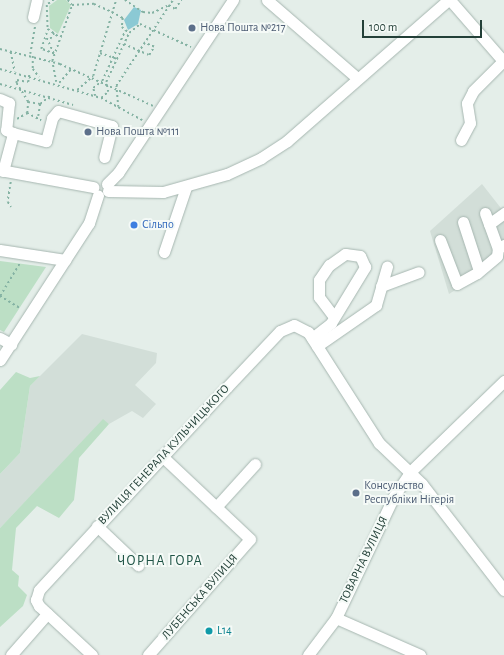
<!DOCTYPE html>
<meta charset="utf-8">
<style>
body{margin:0}
#map{position:relative;width:504px;height:655px;overflow:hidden;background:#e4eee9;font-family:"Alegreya Sans",sans-serif}
div>[style]{position:absolute}
.built>*{inset:0;background:#d2ded8}
.green>*{inset:0;background:#bcdfc5}
.water>*{inset:0;background:#8bc9d4}
.path>*{height:1.5px;margin-top:-0.75px;transform-origin:0;background:repeating-linear-gradient(90deg,#84b2a3 0 2px,transparent 0 5px)}
.roads{filter:drop-shadow(0 0 1px #a6b6b0) drop-shadow(0 0 1px #a6b6b0)}
.minor>*{height:11px;margin:-5.5px;padding:0 5.5px;transform-origin:5.5px;border-radius:5.5px;background:#fff}
.dots>*{width:11px;height:11px;translate:-50% -50%;box-sizing:border-box;border:2px solid #f5faf7;border-radius:50%}
span{translate:-50% -50%;white-space:nowrap;text-align:center;line-height:1.15;-webkit-text-stroke:4px #f5faf7;paint-order:stroke}
.service-label{font-size:12px;color:#4e5e75}
.left{translate:0 -50%;text-align:left}
.shop-label{font-size:12px;color:#366cbe}
.street-label{font-size:12px;color:#234038}
.culture-label{font-size:12px;color:#0d838f}
.quarter-label{font-size:14px;color:#1e5345;letter-spacing:1px}
.scale{position:absolute;left:362px;top:20px;width:120px;height:18px;box-sizing:border-box;border:2px solid #234038;border-top:0;padding-left:5px;font-size:12px;line-height:14px;white-space:nowrap;color:#234038;-webkit-text-stroke:3px #f5faf7;paint-order:stroke}
</style>
<div id="map">
<div class="built">
<i style="clip-path:polygon(482px 184px,504px 212px,504px 259px,449px 294px,430px 231px)"></i>
<i style="clip-path:polygon(82px 334px,157px 353px,156px 363px,135px 385px,156px 404px,143px 418px,132px 411px,109px 424px,103px 420px,0 528px,0 474px,20px 453px,30px 386px)"></i>
</div>
<div class="green">
<i style="clip-path:polygon(57px 0,66px 0,71px 5px,58px 34px,50px 28px,49px 6px)"></i>
<i style="clip-path:polygon(0 261px,46px 267px,4px 332px,0 330px)"></i>
<i style="clip-path:polygon(16px 372px,30px 378px,40px 376px,30px 386px,20px 453px,0 474px,0 390px)"></i>
<i style="clip-path:polygon(103px 419px,109px 424px,79px 458px,74px 500px,59px 518px,37px 506px,16px 528px,12px 570px,19px 576px,18px 586px,27px 595px,23px 606px,0 627px,0 528px)"></i>
</div>
<div class="water">
<i style="clip-path:polygon(134px 7px,141px 10px,138px 24px,128px 30px,124px 20px)"></i>
</div>
<div class="path">
<i style="left:54px;top:0;width:9px;rotate:144deg"></i>
<i style="left:47px;top:5px;width:24px;rotate:88deg"></i>
<i style="left:48px;top:29px;width:14px;rotate:36deg"></i>
<i style="left:68px;top:0;width:6px;rotate:51deg"></i>
<i style="left:72px;top:5px;width:22px;rotate:-3deg"></i>
<i style="left:94px;top:4px;width:20px;rotate:24deg"></i>
<i style="left:112px;top:12px;width:13px;rotate:29deg"></i>
<i style="left:123px;top:18px;width:9px;rotate:96deg"></i>
<i style="left:122px;top:27px;width:9px;rotate:41deg"></i>
<i style="left:129px;top:33px;width:14px;rotate:-39deg"></i>
<i style="left:140px;top:24px;width:56px;rotate:24.3deg"></i>
<i style="left:125px;top:0;width:22px;rotate:34deg"></i>
<i style="left:143px;top:12px;width:9px;rotate:6deg"></i>
<i style="left:152px;top:13px;width:19px;rotate:-25deg"></i>
<i style="left:169px;top:5px;width:7px;rotate:34deg"></i>
<i style="left:175px;top:9px;width:11px;rotate:-56deg"></i>
<i style="left:47px;top:38px;width:17px;rotate:66deg"></i>
<i style="left:54px;top:54px;width:14px;rotate:-159deg"></i>
<i style="left:41px;top:49px;width:21px;rotate:-71deg"></i>
<i style="left:50px;top:39px;width:7px;rotate:-56deg"></i>
<i style="left:124px;top:44px;width:27px;rotate:24deg"></i>
<i style="left:149px;top:55px;width:9px;rotate:-58deg"></i>
<i style="left:154px;top:47px;width:11px;rotate:-158deg"></i>
<i style="left:0;top:49px;width:62px;rotate:14deg"></i>
<i style="left:60px;top:64px;width:102px;rotate:24.3deg"></i>
<i style="left:11px;top:52px;width:20px;rotate:79deg"></i>
<i style="left:100px;top:53px;width:18px;rotate:19deg"></i>
<i style="left:30px;top:54px;width:29px;rotate:-80deg"></i>
<i style="left:33px;top:56px;width:13px;rotate:90deg"></i>
<i style="left:33px;top:69px;width:10px;rotate:53deg"></i>
<i style="left:0;top:69px;width:105px;rotate:16deg"></i>
<i style="left:101px;top:98px;width:47px;rotate:28.2deg"></i>
<i style="left:56px;top:82px;width:21px;rotate:-101deg"></i>
<i style="left:52px;top:61px;width:59px;rotate:-70.3deg"></i>
<i style="left:59px;top:83px;width:20px;rotate:-49deg"></i>
<i style="left:0;top:84px;width:76px;rotate:16deg"></i>
<i style="left:77px;top:90px;width:21px;rotate:-41deg"></i>
<i style="left:93px;top:76px;width:79px;rotate:-73.2deg"></i>
<i style="left:95px;top:96px;width:8px;rotate:-104deg"></i>
<i style="left:93px;top:88px;width:11px;rotate:-38deg"></i>
<i style="left:102px;top:81px;width:55px;rotate:-65.3deg"></i>
<i style="left:101px;top:98px;width:9px;rotate:-41deg"></i>
<i style="left:108px;top:92px;width:10px;rotate:-101deg"></i>
<i style="left:106px;top:82px;width:54px;rotate:-64.9deg"></i>
<i style="left:28px;top:102px;width:12px;rotate:9deg"></i>
<i style="left:40px;top:104px;width:13px;rotate:-39deg"></i>
<i style="left:118px;top:107px;width:21px;rotate:-95deg"></i>
<i style="left:116px;top:86px;width:103px;rotate:-56.5deg"></i>
<i style="left:27px;top:113px;width:11px;rotate:-85deg"></i>
<i style="left:28px;top:102px;width:22px;rotate:-122deg"></i>
<i style="left:16px;top:83px;width:3px;rotate:-72deg"></i>
<i style="left:17px;top:80px;width:11px;rotate:10deg"></i>
<i style="left:28px;top:82px;width:7px;rotate:-82deg"></i>
<i style="left:38px;top:116px;width:12px;rotate:-81deg"></i>
<i style="left:17px;top:119px;width:12px;rotate:-31deg"></i>
<i style="left:27px;top:113px;width:16px;rotate:27deg"></i>
<i style="left:11px;top:182px;width:20px;rotate:99deg"></i>
<i style="left:8px;top:202px;width:6px;rotate:59deg"></i>
<i style="left:0;top:296px;width:39px;rotate:-59deg"></i>
<i style="left:0;top:296px;width:23px;rotate:31deg"></i>
</div>
<div class="roads">
<div class="minor">
<i style="left:267px;top:0;width:119px;rotate:40.9deg"></i>
<i style="left:450px;top:0;width:82px;rotate:48.9deg"></i>
<i style="left:33px;top:17px;width:17px;rotate:-77deg"></i>
<i style="left:0;top:99px;width:10px;rotate:24deg"></i>
<i style="left:9px;top:103px;width:27px;rotate:96deg"></i>
<i style="left:6px;top:130px;width:8px;rotate:23deg"></i>
<i style="left:13px;top:133px;width:34px;rotate:14deg"></i>
<i style="left:46px;top:141px;width:24px;rotate:-75deg"></i>
<i style="left:52px;top:118px;width:9px;rotate:-49deg"></i>
<i style="left:58px;top:111px;width:56px;rotate:15.5deg"></i>
<i style="left:112px;top:126px;width:32px;rotate:104deg"></i>
<i style="left:461px;top:140px;width:19px;rotate:-62deg"></i>
<i style="left:470px;top:123px;width:20px;rotate:-99deg"></i>
<i style="left:467px;top:103px;width:13px;rotate:-63deg"></i>
<i style="left:473px;top:91px;width:42px;rotate:-45deg"></i>
<i style="left:0;top:170px;width:95px;rotate:10.4deg"></i>
<i style="left:3px;top:171px;width:39px;rotate:-75deg"></i>
<i style="left:107px;top:184px;width:16px;rotate:-45deg"></i>
<i style="left:118px;top:173px;width:208px;rotate:-56.4deg"></i>
<i style="left:108px;top:191px;width:55px;rotate:1deg"></i>
<i style="left:163px;top:192px;width:66px;rotate:-15.7deg"></i>
<i style="left:227px;top:174px;width:38px;rotate:-25deg"></i>
<i style="left:261px;top:158px;width:31px;rotate:-33deg"></i>
<i style="left:287px;top:141px;width:214px;rotate:-41.2deg"></i>
<i style="left:485px;top:213px;width:37px;rotate:70deg"></i>
<i style="left:463px;top:222px;width:48px;rotate:71.9deg"></i>
<i style="left:489px;top:224px;width:19px;rotate:-36deg"></i>
<i style="left:440px;top:240px;width:47px;rotate:68.9deg"></i>
<i style="left:457px;top:284px;width:23px;rotate:-29deg"></i>
<i style="left:477px;top:273px;width:26px;rotate:-40deg"></i>
<i style="left:497px;top:256px;width:8px;rotate:-83deg"></i>
<i style="left:498px;top:248px;width:7px;rotate:-27deg"></i>
<i style="left:0;top:250px;width:66px;rotate:8.7deg"></i>
<i style="left:164px;top:252px;width:69px;rotate:-71.3deg"></i>
<i style="left:381px;top:286px;width:40px;rotate:-20.2deg"></i>
<i style="left:0;top:338px;width:13px;rotate:29deg"></i>
<i style="left:312px;top:338px;width:24px;rotate:-38deg"></i>
<i style="left:331px;top:323px;width:66px;rotate:-58.7deg"></i>
<i style="left:365px;top:267px;width:12px;rotate:-114deg"></i>
<i style="left:360px;top:256px;width:15px;rotate:-172deg"></i>
<i style="left:345px;top:254px;width:19px;rotate:145deg"></i>
<i style="left:329px;top:265px;width:18px;rotate:124deg"></i>
<i style="left:319px;top:280px;width:17px;rotate:90deg"></i>
<i style="left:319px;top:297px;width:25px;rotate:53deg"></i>
<i style="left:317px;top:346px;width:72px;rotate:-34.8deg"></i>
<i style="left:376px;top:305px;width:40px;rotate:-74deg"></i>
<i style="left:0;top:360px;width:163px;rotate:-57deg"></i>
<i style="left:89px;top:223px;width:29px;rotate:-72deg"></i>
<i style="left:216px;top:507px;width:58px;rotate:-47.8deg"></i>
<i style="left:97px;top:526px;width:57px;rotate:43.6deg"></i>
<i style="left:336px;top:618px;width:92px;rotate:23.8deg"></i>
<i style="left:11px;top:655px;width:55px;rotate:-48.7deg"></i>
<i style="left:92px;top:655px;width:72px;rotate:-137.2deg"></i>
<i style="left:39px;top:606px;width:7px;rotate:-117deg"></i>
<i style="left:36px;top:600px;width:10px;rotate:-73deg"></i>
<i style="left:39px;top:590px;width:277px;rotate:-47.2deg"></i>
<i style="left:227px;top:387px;width:77px;rotate:-46.6deg"></i>
<i style="left:280px;top:331px;width:15px;rotate:-23deg"></i>
<i style="left:294px;top:325px;width:16px;rotate:27deg"></i>
<i style="left:308px;top:332px;width:132px;rotate:57.4deg"></i>
<i style="left:379px;top:443px;width:59px;rotate:43.6deg"></i>
<i style="left:422px;top:484px;width:134px;rotate:52.3deg"></i>
<i style="left:148px;top:655px;width:154px;rotate:-48.7deg"></i>
<i style="left:250px;top:539px;width:121px;rotate:-136.7deg"></i>
<i style="left:308px;top:655px;width:46px;rotate:-52.9deg"></i>
<i style="left:336px;top:618px;width:135px;rotate:-64.6deg"></i>
<i style="left:394px;top:496px;width:29px;rotate:-56deg"></i>
<i style="left:410px;top:472px;width:131px;rotate:-44.1deg"></i>
</div>
</div>
<div class="dots">
<i style="left:192px;top:28px;background:#5c6f8a"></i>
<i style="left:88px;top:132px;background:#5c6f8a"></i>
<i style="left:134px;top:225px;background:#3f7fe0"></i>
<i style="left:356px;top:493px;background:#5c6f8a"></i>
<i style="left:209px;top:631px;background:#0f9aa8"></i>
</div>
<div class="service-label">
<span class="left" style="left:200px;top:28px">Нова Пошта №217</span>
<span class="left" style="left:96px;top:132px">Нова Пошта №111</span>
<span class="left" style="left:364px;top:493px">Консульство<br>Республіки Нігерія</span>
</div>
<div class="shop-label">
<span class="left" style="left:142px;top:225px">Сільпо</span>
</div>
<div class="street-label">
<span style="left:164px;top:455px;rotate:-47deg">ВУЛИЦЯ ГЕНЕРАЛА КУЛЬЧИЦЬКОГО</span>
<span style="left:364px;top:560px;rotate:-64deg">ТОВАРНА ВУЛИЦЯ</span>
<span style="left:200px;top:597px;rotate:-49deg">ЛУБЕНСЬКА ВУЛИЦЯ</span>
</div>
<div class="culture-label">
<span class="left" style="left:217px;top:631px">L14</span>
</div>
<div class="quarter-label">
<span style="left:160px;top:561px">ЧОРНА ГОРА</span>
</div>
<div class="scale">100 m</div>
</div>
